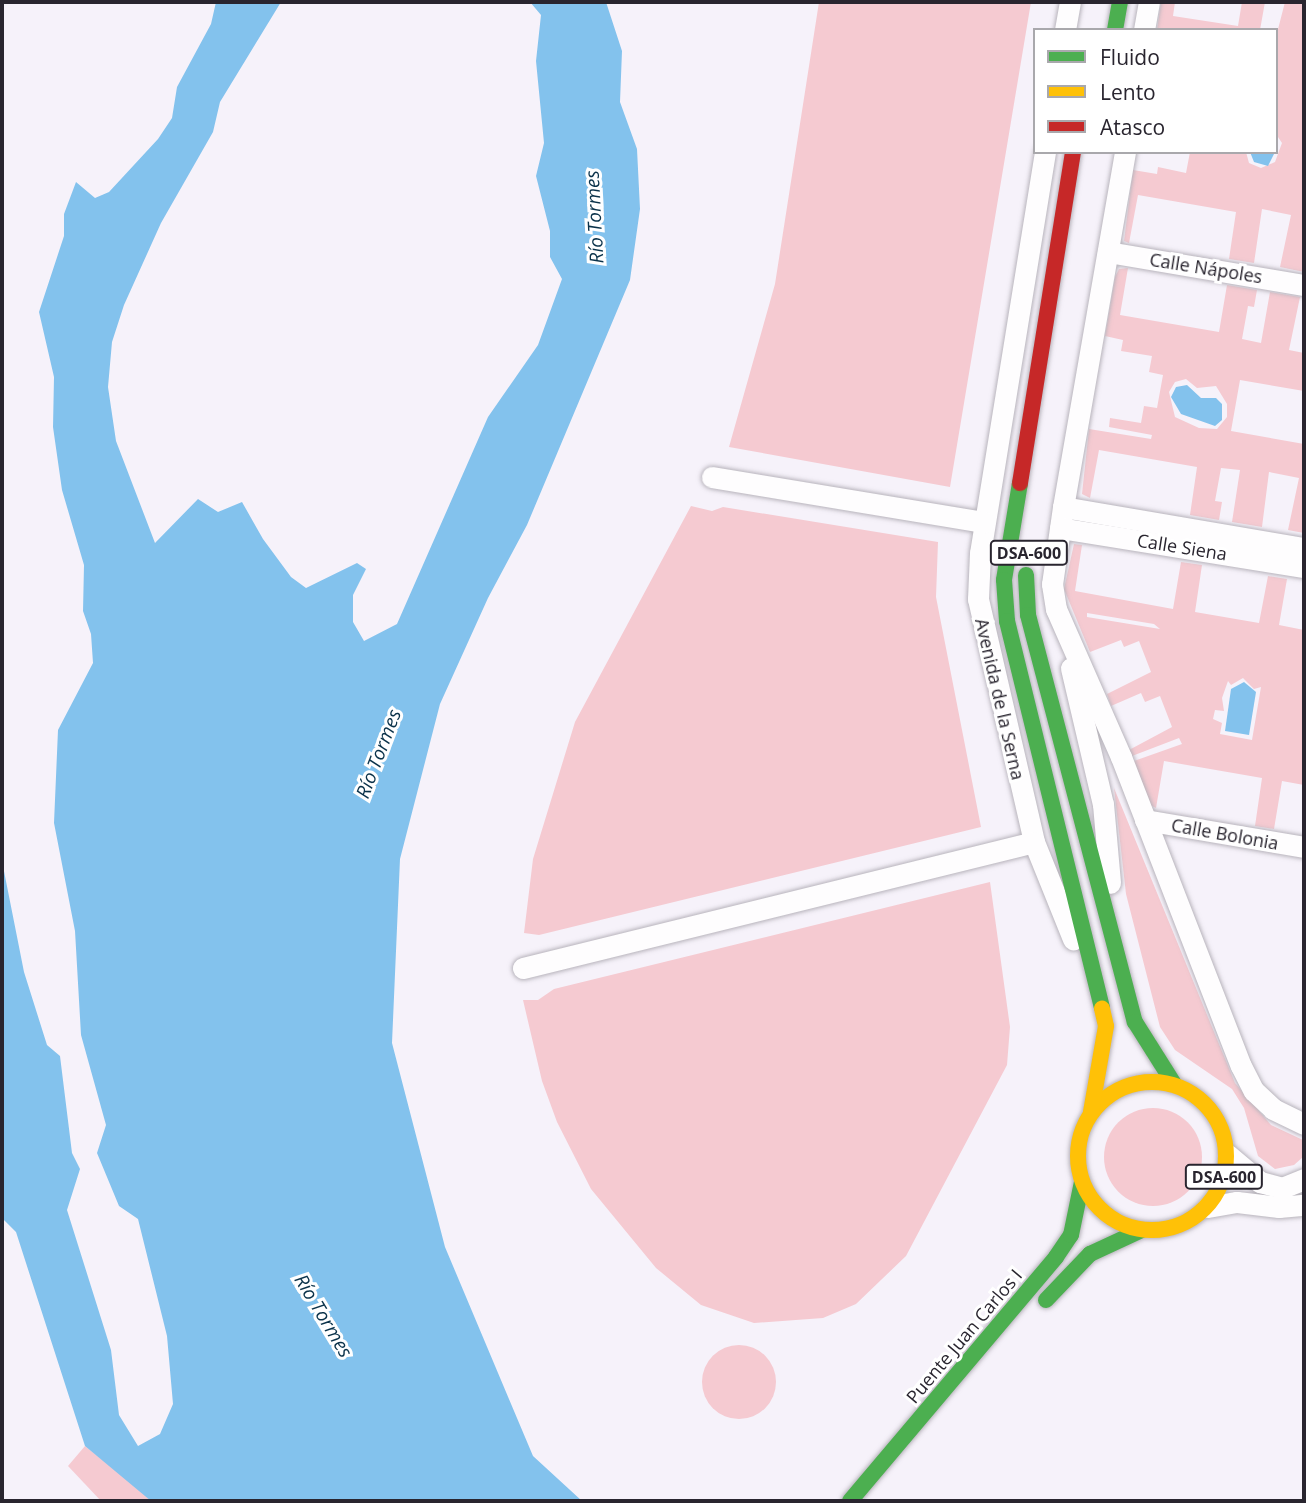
<!DOCTYPE html>
<meta charset="utf-8">
<style>
body{margin:0}
#map{position:relative;width:1306px;height:1503px;overflow:hidden;background:#f6f2fa;font-family:"Open Sans",sans-serif}
div>[style]{position:absolute}
.green>*{inset:0;background:#f5cad1}
.round{border-radius:50%}
.water>*{inset:0;background:#83c2ed}
.roads{filter:drop-shadow(0 0 2px #b8b4bc) drop-shadow(0 0 2px #b8b4bc)}
.street>*{height:21px;margin:-10.5px;padding:0 10.5px;transform-origin:10.5px;border-radius:10.5px;background:#fefdfe}
.fast>*{height:16px;margin:-8px;padding:0 8px;transform-origin:8px;border-radius:8px;background:#4caf50}
.slow>*{height:16px;margin:-8px;padding:0 8px;transform-origin:8px;border-radius:8px;background:#ffc107}
.slow>.ring{margin:-8px;padding:0;box-sizing:content-box;background:none;border:16px solid #ffc107;border-radius:50%}
.jam>*{height:16px;margin:-8px;padding:0 8px;transform-origin:8px;border-radius:8px;background:#c62828}
span{translate:-50% -50%;white-space:nowrap;text-align:center;line-height:1.15;-webkit-text-stroke:6px #fff;paint-order:stroke}
.shield-label span{padding:2px 5px;background:#fff;border:2px solid;border-radius:5px;-webkit-text-stroke-width:0}
.shield-label{font-size:16px;color:#29252f;font-weight:700}
.street-label{font-size:18px;color:#29252f}
.water-label{font-size:19px;color:#0a324a;font-style:italic}
.frame{position:absolute;inset:0;border:4px solid #29252f;pointer-events:none}
.legend{position:absolute;left:1033px;top:28px;width:245px;height:126px;box-sizing:border-box;background:#fff;border:2px solid #a9a8ac;margin:0;padding:9px 12px;list-style:none;font-size:21px;color:#29252f}
.legend li{display:flex;align-items:center;gap:14px;height:35px}
.legend b{width:35px;border:2px solid #a9a8ac}
</style>
<div id="map">
<div class="green">
<i style="clip-path:polygon(819px 2px,1031px 2px,950px 487px,729px 447px,775px 284px)"></i>
<i style="clip-path:polygon(1161px 2px,1175px 2px,1173px 16px,1238px 26px,1242px 2px,1265px 2px,1260px 30px,1157px 30px)"></i>
<i style="clip-path:polygon(1285px 2px,1304px 2px,1304px 272px,1280px 267px,1291px 215px,1262px 209px,1254px 263px,1229px 259px,1236px 212px,1138px 195px,1129px 243px,1124px 241px,1133px 170px,1157px 174px,1158px 167px,1186px 173px,1190px 152px,1246px 152px,1249px 163px,1261px 168px,1275px 162px,1282px 143px,1276px 134px,1276px 37px)"></i>
<i style="clip-path:polygon(evenodd,1128px 268px,1120px 315px,1219px 332px,1227px 285px,1257px 290px,1254px 307px,1248px 306px,1242px 339px,1261px 343px,1270px 292px,1300px 297px,1289px 350px,1304px 353px,1304px 391px,1240px 380px,1231px 431px,1304px 444px,1304px 533px,1288px 530px,1299px 478px,1269px 472px,1262px 527px,1232px 522px,1240px 470px,1221px 468px,1215px 501px,1222px 502px,1219px 520px,1190px 515px,1197px 467px,1099px 450px,1090px 498px,1082px 494px,1089px 429px,1151px 439px,1152px 435px,1109px 427px,1110px 418px,1141px 423px,1144px 406px,1157px 408px,1163px 375px,1149px 372px,1152px 356px,1121px 351px,1123px 340px,1105px 336px,1115px 277px,1119px 269px,1128px 268px,1186px 379px,1197px 388px,1216px 386px,1227px 404px,1227px 417px,1217px 429px,1199px 428px,1175px 417px,1169px 392px,1175px 382px,1186px 379px)"></i>
<i style="clip-path:polygon(691px 506px,712px 511px,723px 507px,938px 542px,936px 597px,981px 827px,539px 935px,524px 933px,533px 859px,575px 722px)"></i>
<i style="clip-path:polygon(evenodd,1074px 544px,1082px 545px,1075px 591px,1173px 609px,1181px 562px,1202px 565px,1195px 612px,1259px 623px,1268px 576px,1287px 579px,1279px 625px,1304px 630px,1304px 785px,1282px 781px,1274px 829px,1255px 826px,1262px 778px,1164px 761px,1156px 808px,1150px 805px,1134px 761px,1182px 744px,1179px 738px,1132px 756px,1129px 750px,1172px 727px,1160px 696px,1145px 702px,1141px 693px,1111px 706px,1107px 694px,1151px 672px,1139px 641px,1124px 647px,1121px 640px,1090px 652px,1064px 589px,1074px 544px,1087px 613px,1154px 624px,1160px 629px,1087px 617px,1087px 613px,1074px 544px,1243px 678px,1254px 689px,1261px 687px,1252px 740px,1220px 734px,1222px 723px,1213px 719px,1215px 710px,1224px 711px,1222px 698px,1228px 681px,1231px 685px,1243px 678px)"></i>
<i style="clip-path:polygon(1114px 788px,1235px 1083px,1271px 1125px,1303px 1140px,1303px 1157px,1294px 1165px,1275px 1169px,1258px 1156px,1244px 1108px,1232px 1089px,1175px 1050px,1160px 1027px,1126px 894px)"></i>
<i style="clip-path:polygon(990px 882px,1010px 1027px,1007px 1065px,906px 1256px,856px 1304px,823px 1318px,754px 1323px,701px 1305px,656px 1268px,591px 1189px,557px 1122px,542px 1081px,523px 1000px,538px 1000px,554px 989px)"></i>
<i class="round" style="left:1104px;top:1108px;width:98px;height:98px"></i>
<i class="round" style="left:702px;top:1345px;width:74px;height:74px"></i>
<i style="clip-path:polygon(85px 1446px,139px 1489px,151px 1501px,101px 1501px,68px 1466px)"></i>
</div>
<div class="water">
<i style="clip-path:polygon(216px 2px,281px 2px,220px 102px,213px 132px,161px 223px,124px 305px,112px 342px,108px 387px,116px 441px,155px 543px,198px 499px,218px 512px,242px 502px,263px 539px,291px 577px,306px 588px,357px 563px,366px 569px,353px 595px,353px 622px,364px 641px,397px 624px,488px 417px,538px 345px,562px 279px,550px 257px,550px 231px,536px 176px,544px 143px,536px 61px,541px 15px,530px 2px,606px 2px,622px 51px,620px 102px,637px 149px,640px 209px,630px 280px,527px 525px,488px 598px,440px 704px,400px 859px,392px 1043px,445px 1247px,533px 1456px,582px 1501px,151px 1501px,85px 1446px,16px 1232px,2px 1218px,2px 861px,24px 972px,47px 1045px,60px 1056px,72px 1153px,80px 1169px,67px 1210px,111px 1350px,119px 1415px,138px 1446px,160px 1434px,173px 1404px,167px 1336px,138px 1219px,119px 1206px,97px 1153px,106px 1125px,81px 1035px,75px 931px,54px 823px,58px 730px,93px 663px,91px 634px,83px 611px,84px 565px,62px 490px,53px 427px,54px 377px,39px 312px,64px 236px,64px 214px,76px 182px,95px 198px,109px 192px,158px 139px,172px 118px,177px 87px,211px 24px)"></i>
<i style="clip-path:polygon(1250px 152px,1275px 152px,1268px 166px,1254px 162px)"></i>
<i style="clip-path:polygon(1187px 385px,1201px 398px,1216px 398px,1222px 404px,1222px 420px,1215px 426px,1181px 414px,1171px 397px,1176px 387px)"></i>
<i style="clip-path:polygon(1244px 682px,1256px 692px,1249px 735px,1225px 731px,1231px 689px)"></i>
</div>
<div class="roads">
<div class="street">
<i style="left:1065px;top:30px;width:28px;rotate:-80deg"></i>
<i style="left:1144px;top:30px;width:28px;rotate:-80deg"></i>
<i style="left:1045px;top:152px;width:406px;rotate:99.2deg"></i>
<i style="left:980px;top:553px;width:46px;rotate:92.5deg"></i>
<i style="left:978px;top:599px;width:249px;rotate:77deg"></i>
<i style="left:1034px;top:842px;width:105px;rotate:68.1deg"></i>
<i style="left:1125px;top:152px;width:360px;rotate:99.9deg"></i>
<i style="left:1063px;top:507px;width:78px;rotate:98.1deg"></i>
<i style="left:1052px;top:584px;width:25px;rotate:81deg"></i>
<i style="left:1056px;top:609px;width:162px;rotate:66.3deg"></i>
<i style="left:1121px;top:757px;width:331px;rotate:68.8deg"></i>
<i style="left:1241px;top:1066px;width:28px;rotate:63deg"></i>
<i style="left:1254px;top:1091px;width:26px;rotate:43deg"></i>
<i style="left:1273px;top:1109px;width:34px;rotate:26deg"></i>
<i style="left:1108px;top:252px;width:199px;rotate:9.6deg"></i>
<i style="left:712px;top:477px;width:276px;rotate:9.4deg"></i>
<i style="left:1063px;top:507px;width:244px;rotate:9.7deg"></i>
<i style="left:1060px;top:528px;width:247px;rotate:9.1deg"></i>
<i style="left:1071px;top:668px;width:140px;rotate:76.8deg"></i>
<i style="left:1103px;top:804px;width:79px;rotate:84.9deg"></i>
<i style="left:1145px;top:820px;width:161px;rotate:9.6deg"></i>
<i style="left:523px;top:968px;width:526px;rotate:-13.85deg"></i>
<i style="left:1228px;top:1155px;width:42px;rotate:40.2deg"></i>
<i style="left:1260px;top:1182px;width:23px;rotate:15deg"></i>
<i style="left:1282px;top:1188px;width:24px;rotate:-22deg"></i>
<i style="left:1208px;top:1207px;width:29px;rotate:-10deg"></i>
<i style="left:1237px;top:1202px;width:42px;rotate:6.8deg"></i>
<i style="left:1279px;top:1207px;width:25px;rotate:-5deg"></i>
</div>
<div class="fast">
<i style="left:1115px;top:30px;width:28px;rotate:-80deg"></i>
<i style="left:1020px;top:483px;width:98px;rotate:99.4deg"></i>
<i style="left:1004px;top:580px;width:41px;rotate:85.8deg"></i>
<i style="left:1007px;top:621px;width:398px;rotate:76.2deg"></i>
<i style="left:1026px;top:575px;width:40px;rotate:87.1deg"></i>
<i style="left:1028px;top:615px;width:421px;rotate:75.3deg"></i>
<i style="left:1135px;top:1022px;width:73px;rotate:57.8deg"></i>
<i style="left:1046px;top:1300px;width:64px;rotate:-46.3deg"></i>
<i style="left:1090px;top:1254px;width:57px;rotate:-24.8deg"></i>
<i style="left:850px;top:1501px;width:319px;rotate:-49.8deg"></i>
<i style="left:1056px;top:1257px;width:27px;rotate:-56deg"></i>
<i style="left:1071px;top:1235px;width:54px;rotate:-78.3deg"></i>
</div>
<div class="slow">
<i class="ring" style="left:1078px;top:1082px;width:132px;height:132px"></i>
<i style="left:1091px;top:1112px;width:87px;rotate:-80.1deg"></i>
<i style="left:1106px;top:1026px;width:18px;rotate:-103deg"></i>
</div>
<div class="jam">
<i style="left:1020px;top:483px;width:335px;rotate:-80.9deg"></i>
</div>
</div>
<div class="shield-label">
<span style="left:1029px;top:553px">DSA-600</span>
<span style="left:1224px;top:1177px">DSA-600</span>
</div>
<div class="street-label">
<span style="left:1206px;top:268px;rotate:9deg">Calle Nápoles</span>
<span style="left:1182px;top:547px;rotate:9deg">Calle Siena</span>
<span style="left:1000px;top:699px;rotate:77deg">Avenida de la Serna</span>
<span style="left:1225px;top:834px;rotate:10deg">Calle Bolonia</span>
<span style="left:964px;top:1336px;rotate:-50deg">Puente Juan Carlos I</span>
</div>
<div class="water-label">
<span style="left:595px;top:217px;rotate:-93deg">Río Tormes</span>
<span style="left:379px;top:754px;rotate:-69deg">Río Tormes</span>
<span style="left:323px;top:1316px;rotate:59deg">Río Tormes</span>
</div>
<div class="frame"></div>
<ul class="legend">
<li><b style="height:9px;background:#4caf50"></b>Fluido</li>
<li><b style="height:9px;background:#ffc107"></b>Lento</li>
<li><b style="height:9px;background:#c62828"></b>Atasco</li>
</ul>
</div>
